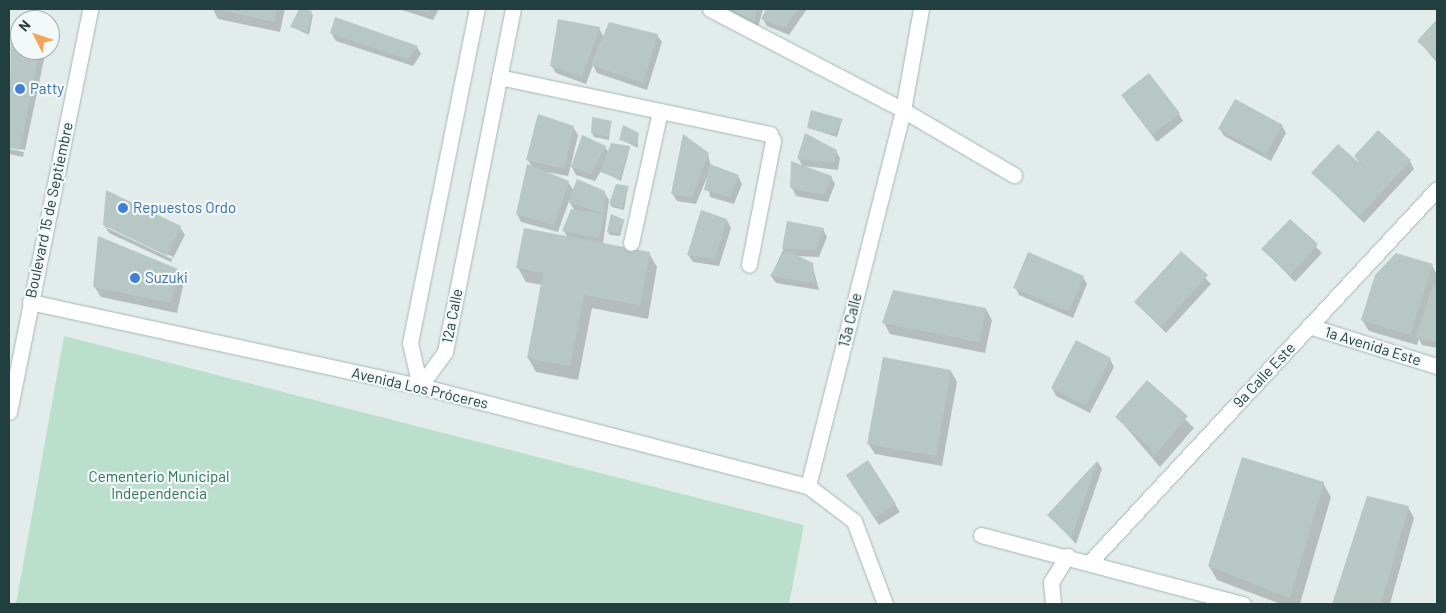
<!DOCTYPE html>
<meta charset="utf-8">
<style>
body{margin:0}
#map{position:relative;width:1446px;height:613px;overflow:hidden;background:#e2edeb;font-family:Barlow,sans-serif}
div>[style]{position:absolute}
.green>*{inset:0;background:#badfcd}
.shadow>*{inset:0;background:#0003}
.building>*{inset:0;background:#b7c8c4}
.roads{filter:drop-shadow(0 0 1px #a4b5b4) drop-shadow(0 0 1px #a4b5b4)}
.minor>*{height:15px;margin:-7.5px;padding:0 7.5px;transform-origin:7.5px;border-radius:7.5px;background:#fff}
.dots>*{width:14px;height:14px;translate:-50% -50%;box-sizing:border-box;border:2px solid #f3f9f8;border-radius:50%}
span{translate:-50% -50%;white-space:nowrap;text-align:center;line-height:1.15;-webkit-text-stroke:4.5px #f3f9f8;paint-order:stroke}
.shop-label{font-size:15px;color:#366cbe}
.left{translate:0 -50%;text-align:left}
.street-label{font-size:15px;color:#213f3e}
.park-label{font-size:15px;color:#2a775a}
.frame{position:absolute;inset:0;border:10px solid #213f3e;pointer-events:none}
.north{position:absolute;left:10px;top:10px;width:50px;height:50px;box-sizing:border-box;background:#f3f9f8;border:1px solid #9fafae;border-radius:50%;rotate:311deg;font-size:14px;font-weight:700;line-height:20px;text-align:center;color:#213f3e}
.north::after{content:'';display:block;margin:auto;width:18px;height:22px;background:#f7a457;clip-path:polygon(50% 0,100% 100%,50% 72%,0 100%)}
</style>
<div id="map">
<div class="green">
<i style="clip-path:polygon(64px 336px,804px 525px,789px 604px,16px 604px)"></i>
</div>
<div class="shadow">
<i style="clip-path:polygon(213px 9px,285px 9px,280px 32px,218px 19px)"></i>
<i style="clip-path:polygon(300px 9px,308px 9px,313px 15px,309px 35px,292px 27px)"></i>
<i style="clip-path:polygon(399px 9px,439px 9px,433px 20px)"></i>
<i style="clip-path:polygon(727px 9px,763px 9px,758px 28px)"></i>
<i style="clip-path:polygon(767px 9px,807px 9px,789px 35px,767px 26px,763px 19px)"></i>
<i style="clip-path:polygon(1437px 21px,1437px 63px,1419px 41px)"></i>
<i style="clip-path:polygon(599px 28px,604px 38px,657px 35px,662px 42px,647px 90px,597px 73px,593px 65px,586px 84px,556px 73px,551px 65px)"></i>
<i style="clip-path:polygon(12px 32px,20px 34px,20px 50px,46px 50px,25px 150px,9px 147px)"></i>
<i style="clip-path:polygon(331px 33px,417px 47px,421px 54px,413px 66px,336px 41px)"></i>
<i style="clip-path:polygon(1127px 103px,1179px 114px,1183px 121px,1157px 142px)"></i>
<i style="clip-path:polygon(842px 120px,837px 137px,808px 128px)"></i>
<i style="clip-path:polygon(611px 122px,609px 140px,594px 137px,592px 133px)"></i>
<i style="clip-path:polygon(1282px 126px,1286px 133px,1271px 161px,1224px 136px,1220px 129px)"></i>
<i style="clip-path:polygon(573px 127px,578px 135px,571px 165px,605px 147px,609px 153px,630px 147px,621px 181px,601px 171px,595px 181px,576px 175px,571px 165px,568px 176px,540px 171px,568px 182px,574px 191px,604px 192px,609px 200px,603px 244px,649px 253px,657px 267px,648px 319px,592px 308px,578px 380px,536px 372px,528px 358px,542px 285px,526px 282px,518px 268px,568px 238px,564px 231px,574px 210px,569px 201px,558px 232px,521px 222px,517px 214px,532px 167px,527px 159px)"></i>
<i style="clip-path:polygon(638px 134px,638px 148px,620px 139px)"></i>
<i style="clip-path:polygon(9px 149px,24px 152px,23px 157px,9px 154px)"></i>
<i style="clip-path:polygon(836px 151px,840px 158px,838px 170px,804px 166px,831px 177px,835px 184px,828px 202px,796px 196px,792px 188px,803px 167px,798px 158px)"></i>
<i style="clip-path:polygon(708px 154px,711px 166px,738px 176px,742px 184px,734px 204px,710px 197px,707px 177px,696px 204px,677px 201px,672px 193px)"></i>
<i style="clip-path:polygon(1355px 156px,1410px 161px,1414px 169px,1364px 223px,1313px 173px,1360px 164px)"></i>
<i style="clip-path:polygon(628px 187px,624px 210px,612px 207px,610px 204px)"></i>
<i style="clip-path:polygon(727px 220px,731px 228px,719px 266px,693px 262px,688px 255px)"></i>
<i style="clip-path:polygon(1290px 220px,1322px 253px,1295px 282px,1263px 249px)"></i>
<i style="clip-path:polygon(624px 221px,620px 236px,610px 235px,608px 232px)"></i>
<i style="clip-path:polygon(evenodd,104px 225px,180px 227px,185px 235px,171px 262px,109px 233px,104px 225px,107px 226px,173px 257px,172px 259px,107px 228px,107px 226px)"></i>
<i style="clip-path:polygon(823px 229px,827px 237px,819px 257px,796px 256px,812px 264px,819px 290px,776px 283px,771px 276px,784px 248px)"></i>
<i style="clip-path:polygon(1181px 253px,1211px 284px,1166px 333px,1135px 302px)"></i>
<i style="clip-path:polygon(1432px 265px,1437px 275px,1437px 348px,1422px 345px,1419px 339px,1417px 345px,1369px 331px,1362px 320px)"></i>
<i style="clip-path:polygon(177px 270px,184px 282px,177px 313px,101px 297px,94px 286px)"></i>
<i style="clip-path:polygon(1083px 277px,1087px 284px,1073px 318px,1019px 295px,1015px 287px)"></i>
<i style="clip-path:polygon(986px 309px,992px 320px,985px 353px,890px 334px,884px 323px)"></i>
<i style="clip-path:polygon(1110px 359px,1114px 367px,1090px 413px,1056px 396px,1052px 388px)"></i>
<i style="clip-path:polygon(951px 371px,957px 382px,942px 466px,875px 454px,868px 443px)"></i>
<i style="clip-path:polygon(1147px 382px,1194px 428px,1160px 467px,1117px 417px)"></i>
<i style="clip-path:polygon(1098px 462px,1102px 469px,1076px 544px,1049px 515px)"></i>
<i style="clip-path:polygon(852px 483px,895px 504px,900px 512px,879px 525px)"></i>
<i style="clip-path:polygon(1323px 483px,1331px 497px,1300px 604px,1281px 604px,1217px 580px,1209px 566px)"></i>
<i style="clip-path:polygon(1368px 497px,1408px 507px,1414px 518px,1390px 604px,1333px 604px)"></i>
</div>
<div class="building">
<i style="clip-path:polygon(217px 9px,277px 9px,274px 22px)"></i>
<i style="clip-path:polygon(299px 9px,312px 11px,307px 32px,290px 27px)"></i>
<i style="clip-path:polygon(416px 9px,431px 9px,429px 13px)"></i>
<i style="clip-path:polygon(731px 9px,757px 9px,754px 22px)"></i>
<i style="clip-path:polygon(766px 9px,798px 9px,785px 28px,761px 19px)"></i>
<i style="clip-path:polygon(335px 17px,418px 46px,408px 59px,330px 33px)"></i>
<i style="clip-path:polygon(558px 19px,600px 27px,582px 77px,550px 66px)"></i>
<i style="clip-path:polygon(1437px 19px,1437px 59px,1417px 41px)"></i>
<i style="clip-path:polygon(609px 22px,658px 34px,643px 83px,591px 65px)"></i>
<i style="clip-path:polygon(11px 30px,20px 32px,20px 50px,40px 50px,20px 150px,9px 148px)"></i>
<i style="clip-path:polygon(1149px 73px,1180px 113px,1152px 135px,1121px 95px)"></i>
<i style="clip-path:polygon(1235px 99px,1283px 125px,1266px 154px,1218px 129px)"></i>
<i style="clip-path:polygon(811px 110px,843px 119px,835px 134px,807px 128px)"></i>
<i style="clip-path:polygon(538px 114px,574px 126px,564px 169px,526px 160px)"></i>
<i style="clip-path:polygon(592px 117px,612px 121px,608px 137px,591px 133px)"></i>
<i style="clip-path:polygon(623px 125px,639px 133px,637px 145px,619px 140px)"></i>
<i style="clip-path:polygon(1378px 130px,1411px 160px,1360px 216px,1311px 173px,1338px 144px,1371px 173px,1354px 156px)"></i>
<i style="clip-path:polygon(805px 133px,837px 150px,834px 163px,797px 159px)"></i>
<i style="clip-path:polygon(683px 134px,709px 153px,692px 197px,671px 194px)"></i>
<i style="clip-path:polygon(582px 135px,606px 146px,591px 174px,571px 167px)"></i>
<i style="clip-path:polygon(611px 143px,630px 146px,619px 179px,600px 172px)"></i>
<i style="clip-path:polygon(791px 161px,832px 176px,824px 195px,790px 188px)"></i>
<i style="clip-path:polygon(527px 164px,569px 181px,554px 225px,516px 214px)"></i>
<i style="clip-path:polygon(710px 164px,739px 175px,730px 197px,704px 190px)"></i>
<i style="clip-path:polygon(577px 179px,605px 191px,604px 214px,568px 202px)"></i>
<i style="clip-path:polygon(616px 184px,629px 186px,622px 208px,609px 204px)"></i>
<i style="clip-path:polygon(106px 190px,181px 226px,167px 256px,103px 225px)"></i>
<i style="clip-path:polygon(571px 209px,604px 214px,599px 238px,562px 231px)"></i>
<i style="clip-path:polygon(701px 210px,727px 219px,715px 259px,687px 255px)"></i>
<i style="clip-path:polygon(611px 214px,625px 220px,618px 233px,607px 232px)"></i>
<i style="clip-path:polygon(1290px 219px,1318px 244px,1290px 275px,1261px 249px)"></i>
<i style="clip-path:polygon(787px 221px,824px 228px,815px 250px,782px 249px)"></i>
<i style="clip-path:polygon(524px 228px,650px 252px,640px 305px,584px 295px,570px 366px,527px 358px,543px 273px,516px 268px)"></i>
<i style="clip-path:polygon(98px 236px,178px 269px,171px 303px,93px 287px)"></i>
<i style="clip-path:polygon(786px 250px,813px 263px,815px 283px,770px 276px)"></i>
<i style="clip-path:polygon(1181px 251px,1208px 275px,1161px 327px,1134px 302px)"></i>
<i style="clip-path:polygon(1028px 252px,1084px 276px,1069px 311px,1013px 288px)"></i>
<i style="clip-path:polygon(1396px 253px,1433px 264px,1410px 335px,1361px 320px,1375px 275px)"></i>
<i style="clip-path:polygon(1433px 285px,1437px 286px,1437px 342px,1416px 337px)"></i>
<i style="clip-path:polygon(893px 290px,986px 308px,979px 342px,882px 323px)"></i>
<i style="clip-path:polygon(1076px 340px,1111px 358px,1086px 406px,1051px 388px)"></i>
<i style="clip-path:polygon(883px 357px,951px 370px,936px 456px,867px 444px)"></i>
<i style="clip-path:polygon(1147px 380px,1188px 416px,1153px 457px,1151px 448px,1115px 417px)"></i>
<i style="clip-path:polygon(1242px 457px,1324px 482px,1290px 598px,1208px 566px)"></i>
<i style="clip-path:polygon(868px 460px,896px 504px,874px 518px,846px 475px)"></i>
<i style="clip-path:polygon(1098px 460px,1071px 538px,1047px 515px)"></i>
<i style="clip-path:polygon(1367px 496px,1409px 506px,1381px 604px,1332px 604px)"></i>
</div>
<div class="roads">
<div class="minor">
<i style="left:710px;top:9px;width:218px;rotate:27.6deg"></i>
<i style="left:903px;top:110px;width:129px;rotate:30.4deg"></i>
<i style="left:499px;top:77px;width:277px;rotate:11.9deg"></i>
<i style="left:770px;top:134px;width:8px;rotate:67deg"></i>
<i style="left:773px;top:141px;width:126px;rotate:101deg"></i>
<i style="left:631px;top:243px;width:135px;rotate:-77.6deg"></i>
<i style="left:30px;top:302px;width:399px;rotate:12.2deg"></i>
<i style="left:420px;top:386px;width:401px;rotate:14.5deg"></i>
<i style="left:808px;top:486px;width:58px;rotate:37.3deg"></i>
<i style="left:854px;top:521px;width:89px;rotate:69.5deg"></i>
<i style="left:1309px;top:326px;width:134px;rotate:17.4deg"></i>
<i style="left:420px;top:386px;width:42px;rotate:-53.7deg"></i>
<i style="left:445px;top:352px;width:350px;rotate:-78.8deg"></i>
<i style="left:420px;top:386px;width:44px;rotate:-103.1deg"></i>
<i style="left:410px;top:343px;width:341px;rotate:-78.7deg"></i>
<i style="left:9px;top:412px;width:411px;rotate:-78.6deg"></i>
<i style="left:808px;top:486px;width:388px;rotate:-75.8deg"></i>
<i style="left:903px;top:110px;width:103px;rotate:-79.9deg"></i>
<i style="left:981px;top:535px;width:271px;rotate:14.8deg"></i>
<i style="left:1090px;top:562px;width:509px;rotate:-47.07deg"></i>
<i style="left:1053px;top:604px;width:22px;rotate:-95deg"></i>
<i style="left:1051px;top:582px;width:31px;rotate:-58deg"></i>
</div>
</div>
<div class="dots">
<i style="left:20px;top:89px;background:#3f7fe0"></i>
<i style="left:123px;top:208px;background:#3f7fe0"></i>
<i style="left:135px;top:278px;background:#3f7fe0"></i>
</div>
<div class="shop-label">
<span class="left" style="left:30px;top:89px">Patty</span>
<span class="left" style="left:133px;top:208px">Repuestos Ordo</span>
<span class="left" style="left:145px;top:278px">Suzuki</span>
</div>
<div class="street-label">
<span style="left:49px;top:210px;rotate:-78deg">Boulevard 15 de Septiembre</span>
<span style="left:452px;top:316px;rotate:-79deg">12a Calle</span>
<span style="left:850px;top:320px;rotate:-76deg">13a Calle</span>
<span style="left:1373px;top:346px;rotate:17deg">1a Avenida Este</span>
<span style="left:1264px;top:375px;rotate:-47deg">9a Calle Este</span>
<span style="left:420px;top:388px;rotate:13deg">Avenida Los Próceres</span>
</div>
<div class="park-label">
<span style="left:159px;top:485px">Cementerio Municipal<br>Independencia</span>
</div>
<div class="frame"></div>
<div class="north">N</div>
</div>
